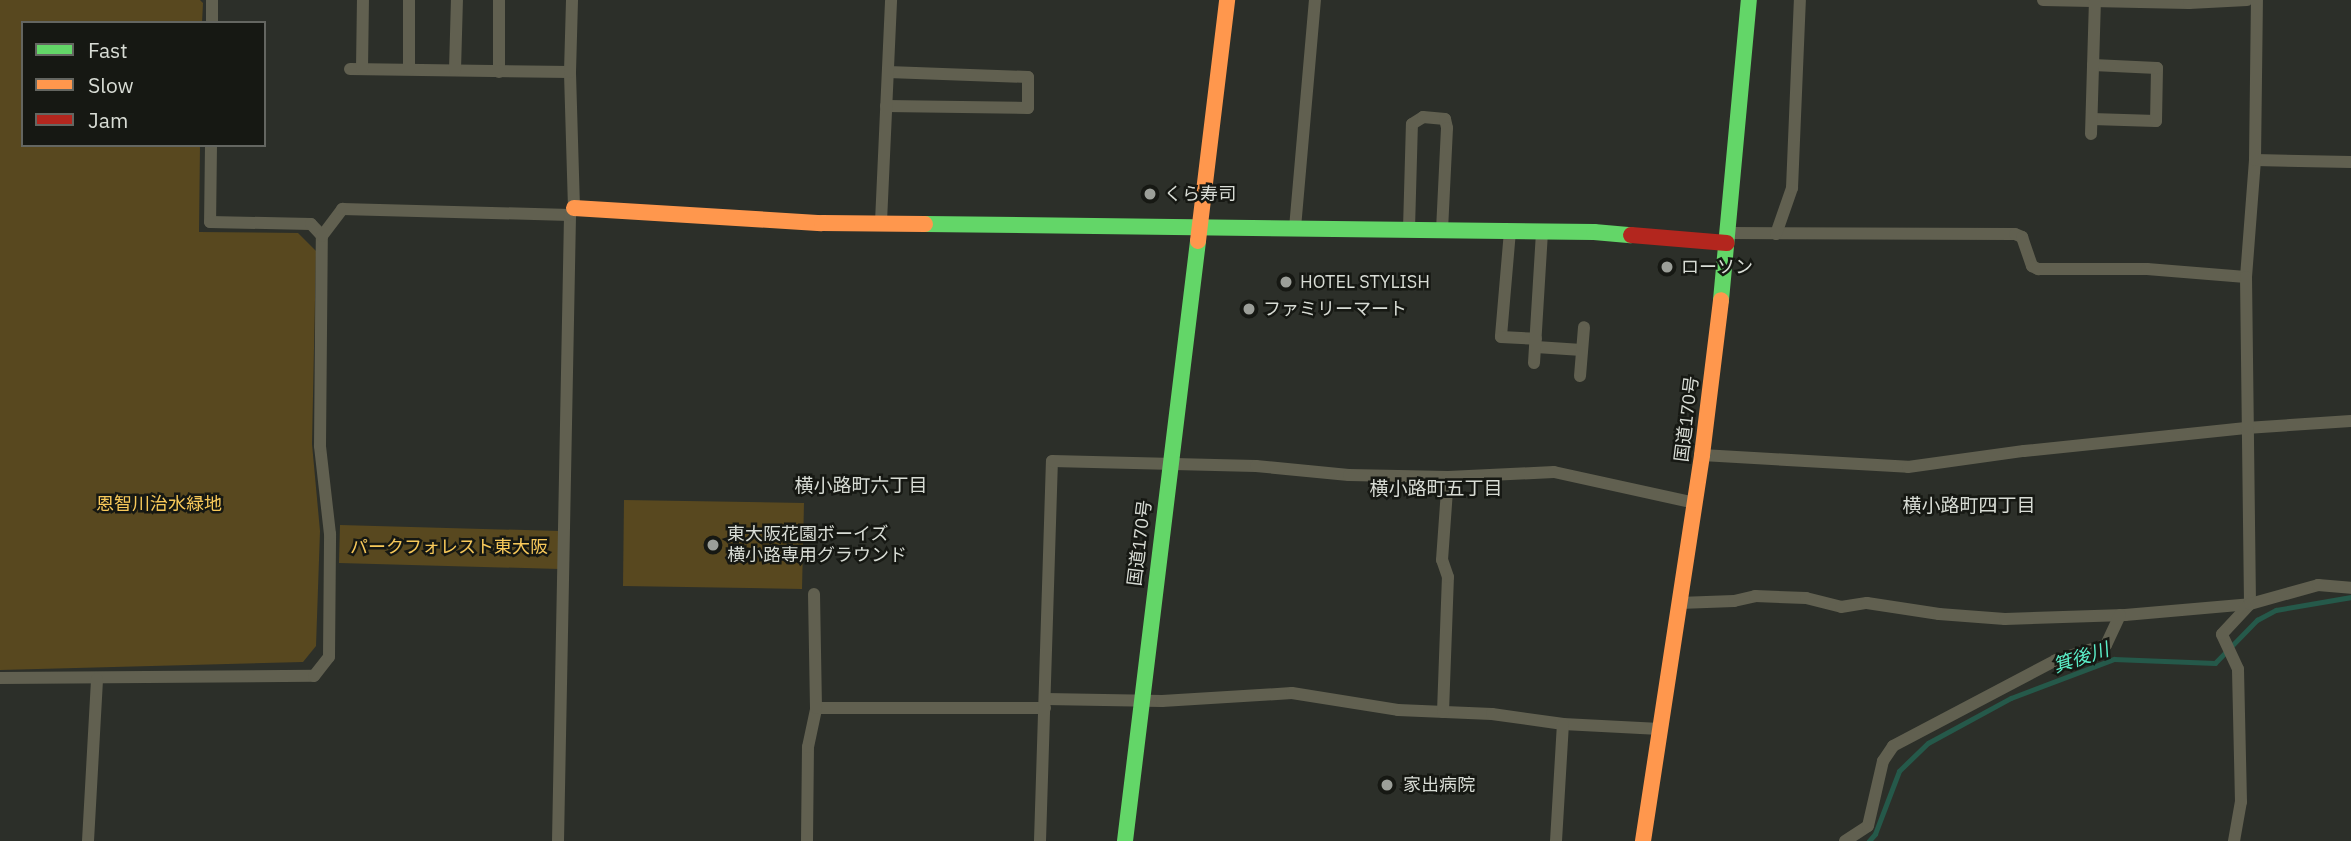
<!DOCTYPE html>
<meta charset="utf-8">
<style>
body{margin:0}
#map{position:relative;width:2351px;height:841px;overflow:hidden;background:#2c2f29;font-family:"IBM Plex Sans","Noto Sans JP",sans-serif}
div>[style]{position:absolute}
.green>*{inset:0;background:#58481f}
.stream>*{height:4.5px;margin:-2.25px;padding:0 2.25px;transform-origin:2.25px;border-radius:2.25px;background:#25594a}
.street>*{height:12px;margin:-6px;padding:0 6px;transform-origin:6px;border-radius:6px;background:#616050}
.fast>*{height:16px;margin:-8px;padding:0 8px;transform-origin:8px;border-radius:8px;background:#63d668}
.slow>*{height:16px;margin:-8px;padding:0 8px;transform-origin:8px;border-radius:8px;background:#ff974d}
.jam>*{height:16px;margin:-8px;padding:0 8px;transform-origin:8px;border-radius:8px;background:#b3261e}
.dots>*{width:19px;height:19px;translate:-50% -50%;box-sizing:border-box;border:4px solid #161813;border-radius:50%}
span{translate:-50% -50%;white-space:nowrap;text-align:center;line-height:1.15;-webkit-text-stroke:5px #161813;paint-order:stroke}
.poi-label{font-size:18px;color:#d8dcd5}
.left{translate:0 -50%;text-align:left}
.street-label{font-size:18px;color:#d8dcd5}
.park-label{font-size:18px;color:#f8c95a}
.neighbourhood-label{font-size:19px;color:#d8dcd5}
.water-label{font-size:19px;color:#5befc9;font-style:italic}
.legend{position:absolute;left:21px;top:21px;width:245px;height:126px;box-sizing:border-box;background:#161813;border:2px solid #646661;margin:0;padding:9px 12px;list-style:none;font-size:21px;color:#d8dcd5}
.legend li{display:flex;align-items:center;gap:14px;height:35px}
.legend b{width:35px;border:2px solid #646661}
</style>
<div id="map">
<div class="green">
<i style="clip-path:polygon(0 0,200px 0,203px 3px,202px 23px,23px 23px,23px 145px,200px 145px,199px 232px,298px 233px,316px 251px,312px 444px,320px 531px,316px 646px,303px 662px,0 670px)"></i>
<i style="clip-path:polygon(624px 500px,804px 503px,802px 589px,623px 586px)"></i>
<i style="clip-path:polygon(340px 525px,560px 531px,559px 569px,339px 563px)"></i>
</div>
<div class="stream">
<i style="left:1869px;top:841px;width:9px;rotate:-49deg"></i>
<i style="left:1875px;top:834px;width:67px;rotate:-69.1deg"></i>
<i style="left:1899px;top:771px;width:40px;rotate:-44deg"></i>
<i style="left:1928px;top:743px;width:94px;rotate:-28.5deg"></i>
<i style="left:2011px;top:698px;width:110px;rotate:-20.7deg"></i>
<i style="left:2114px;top:659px;width:101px;rotate:2.3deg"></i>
<i style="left:2215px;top:663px;width:60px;rotate:-45.7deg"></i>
<i style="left:2257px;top:620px;width:21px;rotate:-28deg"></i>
<i style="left:2276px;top:610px;width:76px;rotate:-9.8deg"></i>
</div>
<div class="street">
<i style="left:499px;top:0;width:72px;rotate:90deg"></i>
<i style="left:2043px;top:0;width:146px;rotate:1.2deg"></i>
<i style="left:2189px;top:3px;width:58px;rotate:-3deg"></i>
<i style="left:212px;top:23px;width:23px;rotate:-90deg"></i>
<i style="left:350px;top:69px;width:220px;rotate:0.8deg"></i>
<i style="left:362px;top:69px;width:69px;rotate:-89.2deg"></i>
<i style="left:409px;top:69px;width:69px;rotate:-90deg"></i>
<i style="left:455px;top:70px;width:70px;rotate:-88.4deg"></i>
<i style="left:886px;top:106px;width:142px;rotate:0.8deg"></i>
<i style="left:1028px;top:108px;width:31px;rotate:-90deg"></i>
<i style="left:1028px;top:77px;width:140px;rotate:-178deg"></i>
<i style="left:2092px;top:119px;width:64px;rotate:1.8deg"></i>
<i style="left:2156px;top:121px;width:53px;rotate:-88.9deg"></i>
<i style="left:2157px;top:68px;width:64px;rotate:-177.3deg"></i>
<i style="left:2091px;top:134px;width:132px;rotate:-88.3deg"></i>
<i style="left:211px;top:145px;width:77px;rotate:90.7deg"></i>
<i style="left:210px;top:222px;width:101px;rotate:1.1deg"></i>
<i style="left:311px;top:224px;width:16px;rotate:47deg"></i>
<i style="left:2255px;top:160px;width:96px;rotate:1.2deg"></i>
<i style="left:881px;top:222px;width:222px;rotate:-87.4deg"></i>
<i style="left:1295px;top:228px;width:229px;rotate:-85deg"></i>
<i style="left:1409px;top:229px;width:105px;rotate:-88.4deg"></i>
<i style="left:1412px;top:124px;width:13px;rotate:-32deg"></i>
<i style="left:1423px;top:117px;width:22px;rotate:5deg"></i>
<i style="left:1445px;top:119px;width:9px;rotate:77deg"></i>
<i style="left:1447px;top:128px;width:102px;rotate:92.8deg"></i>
<i style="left:1510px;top:231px;width:106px;rotate:94.9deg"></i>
<i style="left:1501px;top:337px;width:35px;rotate:3deg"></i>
<i style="left:1729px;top:233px;width:286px;rotate:0.2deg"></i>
<i style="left:2015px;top:234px;width:8px;rotate:23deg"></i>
<i style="left:2022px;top:237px;width:31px;rotate:71deg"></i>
<i style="left:2032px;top:266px;width:7px;rotate:27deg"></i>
<i style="left:2038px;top:269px;width:109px"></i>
<i style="left:2147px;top:269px;width:99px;rotate:4.6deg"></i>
<i style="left:2246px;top:277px;width:117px;rotate:-85.6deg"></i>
<i style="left:2255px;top:160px;width:160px;rotate:-89.3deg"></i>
<i style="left:1776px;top:234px;width:49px;rotate:-70.8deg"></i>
<i style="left:1792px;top:188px;width:188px;rotate:-87.6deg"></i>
<i style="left:1536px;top:347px;width:46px;rotate:3.7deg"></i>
<i style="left:1534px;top:363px;width:132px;rotate:-86.5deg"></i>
<i style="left:1580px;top:376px;width:49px;rotate:-85.3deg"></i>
<i style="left:1702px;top:455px;width:206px;rotate:3.3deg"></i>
<i style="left:1908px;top:467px;width:117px;rotate:-7.9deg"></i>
<i style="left:2024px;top:451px;width:223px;rotate:-5.9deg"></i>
<i style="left:2246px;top:428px;width:105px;rotate:-3.8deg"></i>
<i style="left:1679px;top:603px;width:55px;rotate:-2.1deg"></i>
<i style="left:1734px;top:601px;width:22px;rotate:-13deg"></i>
<i style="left:1755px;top:596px;width:51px;rotate:2.2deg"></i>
<i style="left:1806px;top:598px;width:36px;rotate:14deg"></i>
<i style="left:1841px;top:607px;width:26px;rotate:-9deg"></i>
<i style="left:1867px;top:603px;width:73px;rotate:8.7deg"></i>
<i style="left:1939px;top:614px;width:66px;rotate:4.3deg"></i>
<i style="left:2005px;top:619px;width:120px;rotate:-1.9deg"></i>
<i style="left:2125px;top:615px;width:125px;rotate:-5deg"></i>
<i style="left:2250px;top:604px;width:327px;rotate:-90.7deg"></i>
<i style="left:0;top:678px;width:314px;rotate:-0.4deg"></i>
<i style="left:314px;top:676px;width:24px;rotate:-52deg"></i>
<i style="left:329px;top:657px;width:123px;rotate:-89.5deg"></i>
<i style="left:330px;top:534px;width:89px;rotate:-96.5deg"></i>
<i style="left:320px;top:446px;width:210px;rotate:-89.5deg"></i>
<i style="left:322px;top:236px;width:34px;rotate:-53deg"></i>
<i style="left:342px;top:209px;width:228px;rotate:1.5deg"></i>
<i style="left:1046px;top:699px;width:116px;rotate:1deg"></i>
<i style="left:1162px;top:701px;width:130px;rotate:-3.5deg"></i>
<i style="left:1292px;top:693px;width:107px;rotate:9.1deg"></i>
<i style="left:1398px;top:710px;width:94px;rotate:2.4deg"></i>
<i style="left:1492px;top:714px;width:72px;rotate:8deg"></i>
<i style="left:1563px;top:724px;width:97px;rotate:3deg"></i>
<i style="left:816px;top:708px;width:229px"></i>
<i style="left:1443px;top:712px;width:135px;rotate:-87.9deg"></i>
<i style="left:1448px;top:577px;width:18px;rotate:-109deg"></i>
<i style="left:1442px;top:560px;width:83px;rotate:-85.9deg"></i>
<i style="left:88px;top:841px;width:162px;rotate:-86.8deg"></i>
<i style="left:558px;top:841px;width:626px;rotate:-88.9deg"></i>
<i style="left:570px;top:215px;width:8px;rotate:-60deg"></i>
<i style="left:574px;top:208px;width:136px;rotate:-91.7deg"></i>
<i style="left:570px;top:72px;width:72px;rotate:-88.4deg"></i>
<i style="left:807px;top:841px;width:94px;rotate:-89.4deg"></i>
<i style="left:808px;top:747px;width:40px;rotate:-78deg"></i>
<i style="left:816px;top:708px;width:114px;rotate:-91deg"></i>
<i style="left:1040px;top:841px;width:380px;rotate:-88.2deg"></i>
<i style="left:1052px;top:461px;width:204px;rotate:1.4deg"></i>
<i style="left:1256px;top:466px;width:93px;rotate:5.5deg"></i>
<i style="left:1349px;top:475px;width:99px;rotate:1.2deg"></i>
<i style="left:1448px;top:477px;width:106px;rotate:-2.7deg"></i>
<i style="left:1554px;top:472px;width:144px;rotate:12.4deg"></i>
<i style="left:1556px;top:841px;width:117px;rotate:-86.6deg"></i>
<i style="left:1845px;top:841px;width:27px;rotate:-33deg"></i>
<i style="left:1868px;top:826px;width:67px;rotate:-77deg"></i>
<i style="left:1883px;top:761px;width:18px;rotate:-56deg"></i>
<i style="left:1893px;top:746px;width:184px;rotate:-27.8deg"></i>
<i style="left:2056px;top:660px;width:52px;rotate:-16.7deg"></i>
<i style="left:2106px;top:645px;width:33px;rotate:-65deg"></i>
<i style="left:2234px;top:841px;width:40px;rotate:-80deg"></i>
<i style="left:2241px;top:802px;width:133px;rotate:-91.3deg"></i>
<i style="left:2238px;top:669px;width:38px;rotate:-115deg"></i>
<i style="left:2222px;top:634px;width:41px;rotate:-47deg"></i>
<i style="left:2250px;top:604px;width:71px;rotate:-15.6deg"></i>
<i style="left:2318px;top:585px;width:33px;rotate:5deg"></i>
</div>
<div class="fast">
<i style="left:925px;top:224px;width:669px;rotate:0.69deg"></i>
<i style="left:1594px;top:232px;width:37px;rotate:5deg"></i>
<i style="left:1721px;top:300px;width:301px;rotate:-84.7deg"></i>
<i style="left:1125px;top:841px;width:604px;rotate:-83.06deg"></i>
</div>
<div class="slow">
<i style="left:574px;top:208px;width:248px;rotate:3.5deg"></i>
<i style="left:822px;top:223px;width:103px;rotate:0.6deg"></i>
<i style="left:1198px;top:241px;width:243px;rotate:-83.1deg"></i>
<i style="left:1643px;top:841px;width:390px;rotate:-81.3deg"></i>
<i style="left:1702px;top:455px;width:156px;rotate:-83deg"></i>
</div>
<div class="jam">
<i style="left:1631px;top:235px;width:96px;rotate:4.8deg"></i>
</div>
<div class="dots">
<i style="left:1150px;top:194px;background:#9c9f99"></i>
<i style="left:1667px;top:267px;background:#9c9f99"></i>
<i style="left:1286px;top:282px;background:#9c9f99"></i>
<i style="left:1249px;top:309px;background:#9c9f99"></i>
<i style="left:713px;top:545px;background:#9c9f99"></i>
<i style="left:1387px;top:785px;background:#9c9f99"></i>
</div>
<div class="poi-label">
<span class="left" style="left:1164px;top:194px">くら寿司</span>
<span class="left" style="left:1681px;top:267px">ローソン</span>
<span class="left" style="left:1300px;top:282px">HOTEL STYLISH</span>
<span class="left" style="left:1263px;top:309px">ファミリーマート</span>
<span class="left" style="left:727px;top:545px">東大阪花園ボーイズ<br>横小路専用グラウンド</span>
<span class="left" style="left:1403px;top:785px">家出病院</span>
</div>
<div class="street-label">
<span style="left:1687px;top:419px;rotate:-83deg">国道170号</span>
<span style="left:1140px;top:543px;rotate:-83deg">国道170号</span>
</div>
<div class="park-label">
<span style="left:159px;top:504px">恩智川治水緑地</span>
<span style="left:449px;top:547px">パークフォレスト東大阪</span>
</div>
<div class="neighbourhood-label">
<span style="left:861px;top:486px">横小路町六丁目</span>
<span style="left:1436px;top:489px">横小路町五丁目</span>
<span style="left:1969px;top:506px">横小路町四丁目</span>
</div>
<div class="water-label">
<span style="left:2081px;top:658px;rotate:-18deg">箕後川</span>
</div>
<ul class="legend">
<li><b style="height:9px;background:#63d668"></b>Fast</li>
<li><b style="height:9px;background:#ff974d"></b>Slow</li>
<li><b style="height:9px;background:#b3261e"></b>Jam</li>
</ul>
</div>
